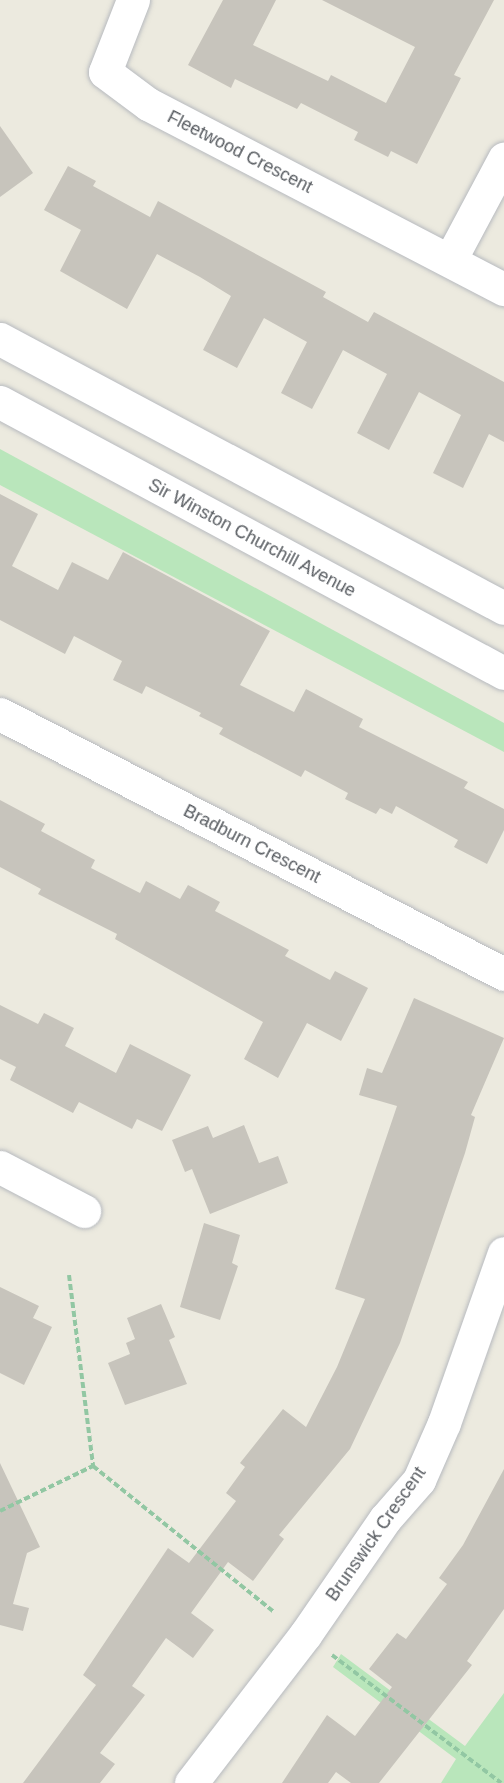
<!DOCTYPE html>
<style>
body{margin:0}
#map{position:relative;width:504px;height:1783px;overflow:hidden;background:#eceadf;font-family:Helvetica,sans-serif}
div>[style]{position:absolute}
.green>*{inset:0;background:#b9e6bb}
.building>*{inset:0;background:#c7c4bc}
.path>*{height:4px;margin-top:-2px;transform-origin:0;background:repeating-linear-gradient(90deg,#92c7a3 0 6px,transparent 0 9px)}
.roads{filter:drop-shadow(0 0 2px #b7babf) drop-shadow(0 0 2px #b7babf)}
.street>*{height:33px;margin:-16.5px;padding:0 16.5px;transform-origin:16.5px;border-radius:16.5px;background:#fff}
.secondary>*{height:33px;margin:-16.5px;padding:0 16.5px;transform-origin:16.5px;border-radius:16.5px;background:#fff}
span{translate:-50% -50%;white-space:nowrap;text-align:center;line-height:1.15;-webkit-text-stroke:4.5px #fff;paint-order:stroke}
.street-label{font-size:18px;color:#585c61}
</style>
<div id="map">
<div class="green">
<i style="clip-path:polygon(0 449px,504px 723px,504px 752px,0 485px)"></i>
<i style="clip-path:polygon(341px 1654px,465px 1746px,504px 1693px,504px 1783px,441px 1783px,456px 1759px,333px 1667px)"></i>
</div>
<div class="building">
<i style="clip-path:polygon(223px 0,276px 0,253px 45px,328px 81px,331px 75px,386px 103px,415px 47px,322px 0,494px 0,454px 75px,461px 78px,417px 164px,391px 151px,388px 157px,354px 140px,358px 132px,301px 103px,297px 109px,235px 79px,231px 88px,188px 65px)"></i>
<i style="clip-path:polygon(0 126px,33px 173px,0 197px)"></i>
<i style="clip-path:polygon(68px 166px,96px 181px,93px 186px,150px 217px,158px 201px,326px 292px,323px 297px,368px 322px,374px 312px,504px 382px,504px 442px,489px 434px,463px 488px,433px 473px,461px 415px,419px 392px,389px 450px,357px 433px,387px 374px,343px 350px,312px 409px,281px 393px,307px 342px,264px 318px,237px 368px,203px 350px,231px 296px,200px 277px,157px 254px,127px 309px,60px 271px,81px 230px,44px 210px)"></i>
<i style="clip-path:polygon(0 494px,38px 514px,12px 566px,58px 590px,72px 562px,108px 580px,123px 552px,270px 631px,240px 685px,294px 712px,306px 689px,363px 719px,359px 727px,468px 782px,464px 788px,504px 809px,504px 830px,487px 864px,454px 847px,458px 840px,396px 806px,392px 814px,380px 808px,376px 814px,345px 799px,348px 793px,305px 770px,301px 777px,219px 734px,223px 728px,199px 716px,201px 713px,146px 686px,142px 694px,113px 680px,122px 661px,74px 636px,65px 654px,0 620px)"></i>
<i style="clip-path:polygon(0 800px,45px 824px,41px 831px,95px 860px,91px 868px,140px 893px,146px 881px,180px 899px,188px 885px,220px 902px,215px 911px,289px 950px,285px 956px,330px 980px,335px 971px,368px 988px,341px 1041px,307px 1023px,278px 1078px,244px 1059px,263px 1022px,115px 939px,117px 934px,38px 894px,41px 889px,0 867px)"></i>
<i style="clip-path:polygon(414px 998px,504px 1038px,471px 1115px,475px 1117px,465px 1153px,400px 1343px,350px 1449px,279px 1535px,284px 1539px,253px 1581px,228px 1562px,191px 1613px,214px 1630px,193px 1658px,166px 1638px,132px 1686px,145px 1695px,100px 1753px,115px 1764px,100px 1783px,23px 1783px,96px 1685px,83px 1675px,168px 1548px,189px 1563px,236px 1501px,226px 1493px,245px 1467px,240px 1463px,283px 1409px,306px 1427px,337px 1367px,365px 1299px,335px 1289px,397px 1106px,359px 1095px,367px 1068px,382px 1073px)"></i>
<i style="clip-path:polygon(0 1005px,38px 1024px,44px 1013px,74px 1028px,65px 1046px,116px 1073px,130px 1044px,191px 1075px,162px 1131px,137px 1119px,132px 1129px,79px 1102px,73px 1113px,10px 1080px,16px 1067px,0 1059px)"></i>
<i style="clip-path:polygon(244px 1125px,259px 1163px,278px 1156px,288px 1183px,210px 1214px,192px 1169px,185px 1172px,172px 1140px,208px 1126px,213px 1138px)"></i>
<i style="clip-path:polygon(204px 1223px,240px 1235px,232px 1263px,238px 1266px,220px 1320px,180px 1307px)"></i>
<i style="clip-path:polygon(0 1287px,39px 1306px,33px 1318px,52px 1327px,24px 1385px,0 1373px)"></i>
<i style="clip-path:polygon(161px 1304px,175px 1337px,169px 1340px,187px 1384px,125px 1405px,108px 1363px,130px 1354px,126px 1343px,135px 1339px,127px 1318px)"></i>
<i style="clip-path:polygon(0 1463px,40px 1547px,27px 1553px,13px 1604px,29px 1608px,23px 1631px,0 1625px)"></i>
<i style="clip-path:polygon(504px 1469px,504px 1609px,467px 1661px,472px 1665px,379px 1783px,351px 1783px,336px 1772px,328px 1783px,282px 1783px,327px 1715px,355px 1736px,392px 1687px,369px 1669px,397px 1633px,406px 1639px,447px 1584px,439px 1578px,463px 1545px)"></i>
</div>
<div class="path">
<i style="left:69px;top:1275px;width:193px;rotate:82.8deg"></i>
<i style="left:93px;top:1466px;width:233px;rotate:38.9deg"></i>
<i style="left:0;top:1511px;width:103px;rotate:-25.8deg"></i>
<i style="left:332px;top:1655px;width:212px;rotate:37.1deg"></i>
</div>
<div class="roads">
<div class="street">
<i style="left:133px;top:0;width:77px;rotate:111.3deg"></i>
<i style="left:105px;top:72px;width:54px;rotate:36.7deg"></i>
<i style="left:148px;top:104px;width:401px;rotate:27.5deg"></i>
<i style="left:450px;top:260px;width:115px;rotate:-61.9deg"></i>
<i style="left:0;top:714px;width:567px;rotate:27.29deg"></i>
<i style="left:0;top:1167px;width:95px;rotate:27.6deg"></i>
<i style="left:191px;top:1783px;width:187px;rotate:-52.4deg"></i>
<i style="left:305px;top:1635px;width:141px;rotate:-55.4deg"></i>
<i style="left:385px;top:1519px;width:52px;rotate:-48.9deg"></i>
<i style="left:419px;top:1480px;width:62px;rotate:-66.3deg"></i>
<i style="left:444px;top:1423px;width:180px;rotate:-70.6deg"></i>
</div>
<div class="secondary">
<i style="left:0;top:339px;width:571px;rotate:28.09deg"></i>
<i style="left:0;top:402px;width:572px;rotate:28.27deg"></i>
</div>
</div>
<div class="street-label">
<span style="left:240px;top:152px;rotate:27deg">Fleetwood Crescent</span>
<span style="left:252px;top:538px;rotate:28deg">Sir Winston Churchill Avenue</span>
<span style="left:252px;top:844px;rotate:27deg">Bradburn Crescent</span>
<span style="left:376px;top:1534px;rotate:-55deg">Brunswick Crescent</span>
</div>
</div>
